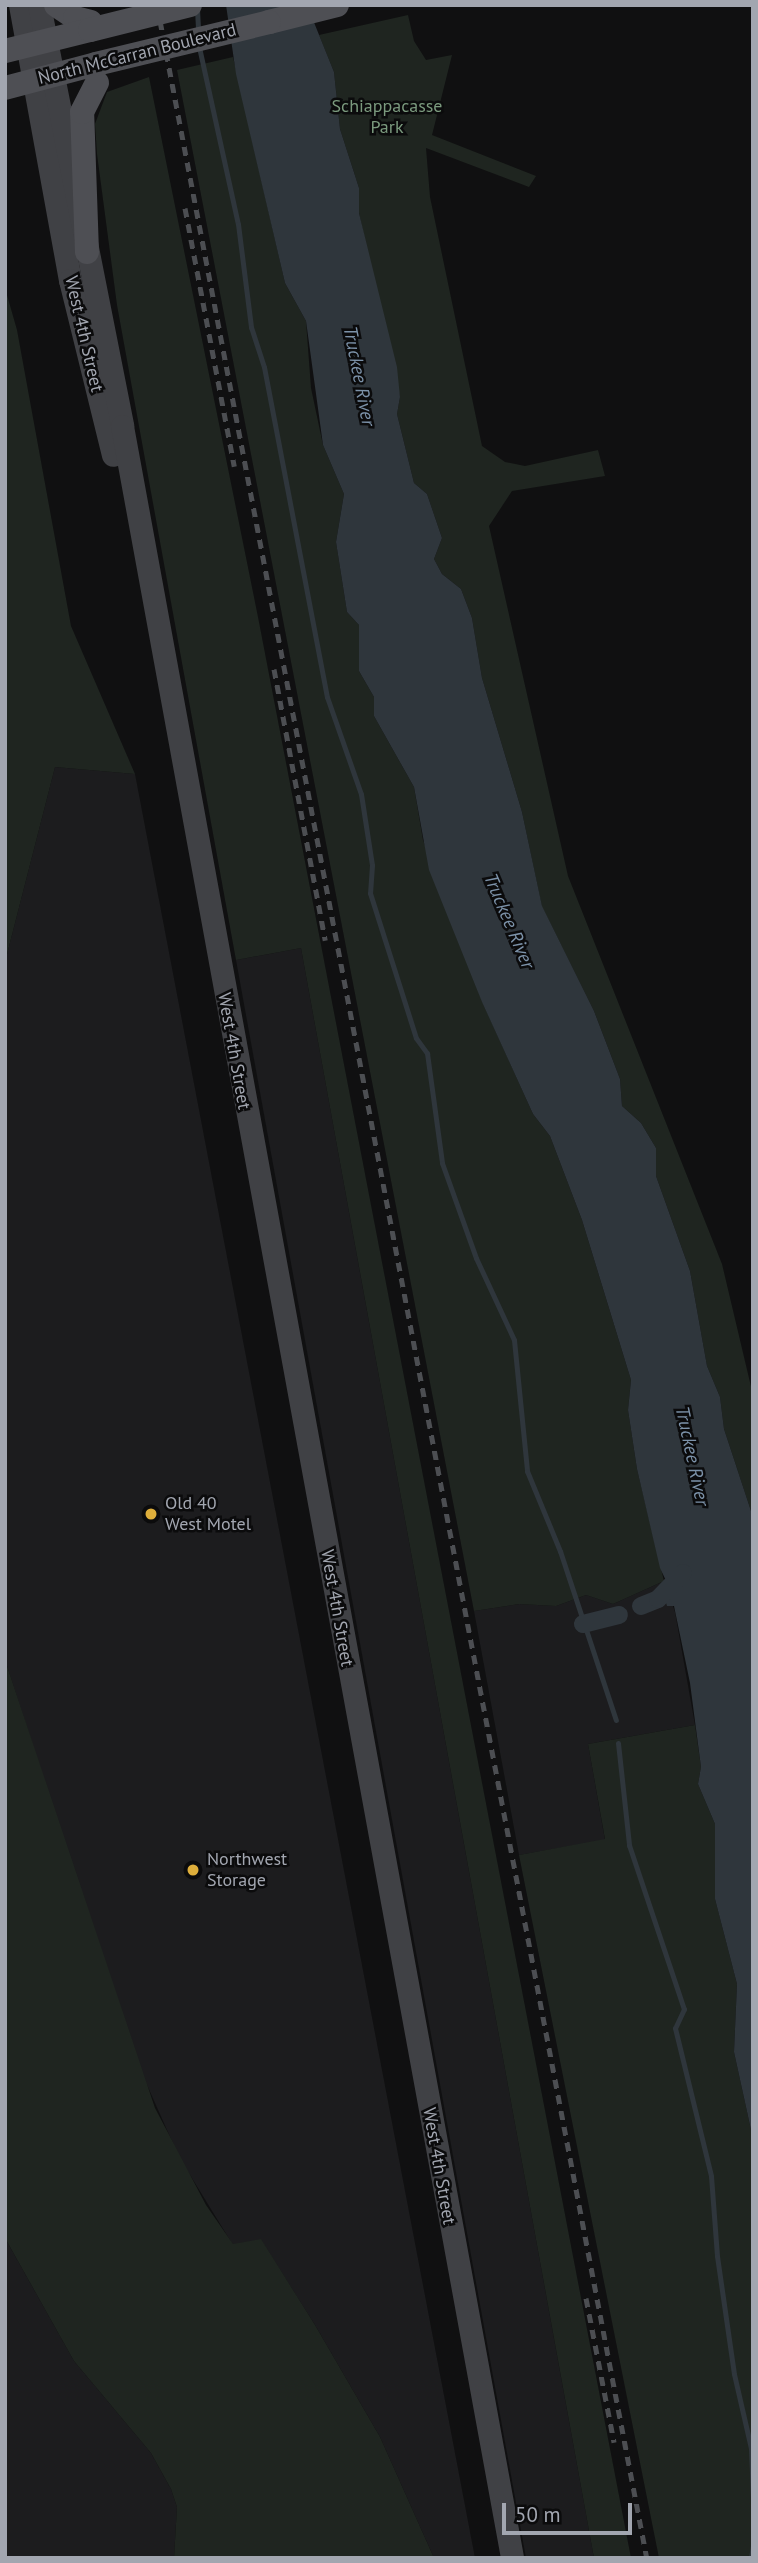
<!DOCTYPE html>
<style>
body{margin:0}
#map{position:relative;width:758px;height:2563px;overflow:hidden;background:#101011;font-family:"PT Sans",sans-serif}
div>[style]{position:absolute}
.built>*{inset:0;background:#1c1c1e}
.green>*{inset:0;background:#1f2520}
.water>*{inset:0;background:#2f363c}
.stream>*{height:5px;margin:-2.5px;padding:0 2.5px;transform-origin:2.5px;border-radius:2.5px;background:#2f363c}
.canal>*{height:18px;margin:-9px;padding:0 9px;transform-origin:9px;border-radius:9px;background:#2f363c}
.secondary>*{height:23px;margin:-11.5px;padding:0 11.5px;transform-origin:11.5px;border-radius:11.5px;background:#404145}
.primary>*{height:24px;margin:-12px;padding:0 12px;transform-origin:12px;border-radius:12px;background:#4e4f54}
.rail>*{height:5px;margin-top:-2.5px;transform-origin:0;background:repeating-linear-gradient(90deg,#4c4e52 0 9px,transparent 0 16px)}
.primary-bridge>*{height:24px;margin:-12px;padding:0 12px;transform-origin:12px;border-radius:12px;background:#4e4f54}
.dots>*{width:19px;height:19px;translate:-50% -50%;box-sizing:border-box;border:4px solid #0b0b0c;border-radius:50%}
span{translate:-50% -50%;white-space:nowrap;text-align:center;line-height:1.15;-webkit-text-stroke:5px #0b0b0c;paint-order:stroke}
.street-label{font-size:18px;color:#a2a6b0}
.park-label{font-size:18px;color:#7b9a7e}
.poi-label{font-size:18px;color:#a2a6b0}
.left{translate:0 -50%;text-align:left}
.water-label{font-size:19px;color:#7c92a9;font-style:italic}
.frame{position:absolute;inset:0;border:7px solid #a2a6b0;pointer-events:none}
.scale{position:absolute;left:502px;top:2503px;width:130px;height:32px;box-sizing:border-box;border:4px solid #a2a6b0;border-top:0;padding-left:9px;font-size:21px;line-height:24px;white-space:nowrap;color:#a2a6b0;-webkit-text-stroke:5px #0b0b0c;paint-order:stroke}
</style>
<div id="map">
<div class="built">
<i style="clip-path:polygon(55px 767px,135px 774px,475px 2558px,434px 2558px,380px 2437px,315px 2325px,261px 2240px,233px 2245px,179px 2157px,135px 2058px,5px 1660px,5px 962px)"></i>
<i style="clip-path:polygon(301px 948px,594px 2558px,526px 2558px,236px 960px)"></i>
<i style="clip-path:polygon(664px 1581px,675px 1612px,695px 1725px,588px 1744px,605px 1840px,519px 1855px,474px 1611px,519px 1604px,556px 1606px,586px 1595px,613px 1604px)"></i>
<i style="clip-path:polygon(5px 2238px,74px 2361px,151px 2453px,171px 2489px,177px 2507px,174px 2558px,5px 2558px)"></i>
</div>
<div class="green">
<i style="clip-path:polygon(408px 15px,414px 41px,426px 60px,452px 55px,432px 135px,536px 176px,529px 187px,426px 148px,430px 197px,482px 446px,505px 462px,525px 466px,598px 450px,605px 476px,512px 491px,489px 526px,568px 876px,722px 1264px,753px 1395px,753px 1544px,751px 1511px,724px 1429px,720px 1397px,707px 1366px,690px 1271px,656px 1176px,656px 1148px,641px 1123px,622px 1106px,620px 1079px,594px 1011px,542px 907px,522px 812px,482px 678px,472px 618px,461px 589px,442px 574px,434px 559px,442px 538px,427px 494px,414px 483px,397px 414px,400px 397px,359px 213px,359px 188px,340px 129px,334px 72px,319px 35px)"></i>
<i style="clip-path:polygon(233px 57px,285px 283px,306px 321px,311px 388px,323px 445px,344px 494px,336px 542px,347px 612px,359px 625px,359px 671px,374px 697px,374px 716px,414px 787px,423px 840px,482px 1001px,533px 1114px,550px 1136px,582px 1220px,631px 1380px,628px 1410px,637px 1469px,664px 1581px,613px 1604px,586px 1595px,556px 1606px,519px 1604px,474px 1611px,177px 70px)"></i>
<i style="clip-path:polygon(149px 77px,258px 617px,631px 2558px,594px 2558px,301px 948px,236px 960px,117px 305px,97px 154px,95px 124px,107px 92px)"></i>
<i style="clip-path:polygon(5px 288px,17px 330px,71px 626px,135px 774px,55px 767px,5px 962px)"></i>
<i style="clip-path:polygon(5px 1660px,155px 2108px,206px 2205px,233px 2244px,261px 2239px,315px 2325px,380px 2437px,434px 2558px,174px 2558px,177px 2507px,171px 2489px,151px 2453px,74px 2361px,5px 2238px)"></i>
<i style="clip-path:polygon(695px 1725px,701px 1767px,698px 1784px,715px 1824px,715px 1899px,737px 1984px,734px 2052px,753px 2139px,753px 2558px,659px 2558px,519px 1855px,605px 1839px,588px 1744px)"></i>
</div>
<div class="water">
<i style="clip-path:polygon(226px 5px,307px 5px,334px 72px,340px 129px,359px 188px,359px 213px,397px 367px,400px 397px,397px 414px,414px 483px,427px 494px,442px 538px,434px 559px,442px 574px,461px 589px,472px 618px,482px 678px,522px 812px,542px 906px,594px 1011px,620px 1079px,622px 1106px,641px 1123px,656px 1148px,656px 1176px,690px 1271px,707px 1366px,720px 1397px,724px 1429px,751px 1511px,753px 2139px,734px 2052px,737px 1984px,715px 1899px,715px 1824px,698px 1784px,701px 1767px,690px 1683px,674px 1606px,667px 1606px,664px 1596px,669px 1587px,660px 1568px,637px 1469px,628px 1410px,631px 1380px,582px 1220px,550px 1136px,533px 1114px,482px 1002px,429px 870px,414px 787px,374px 716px,374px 697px,359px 671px,359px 625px,347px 612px,336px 542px,344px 494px,323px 445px,306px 321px,285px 283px,236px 74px)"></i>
</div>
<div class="stream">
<i style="left:197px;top:9px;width:22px;rotate:87deg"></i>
<i style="left:199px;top:47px;width:181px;rotate:77.6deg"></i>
<i style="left:238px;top:224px;width:104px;rotate:82.8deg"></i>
<i style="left:251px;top:327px;width:42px;rotate:72deg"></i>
<i style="left:264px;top:367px;width:336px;rotate:79.2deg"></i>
<i style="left:327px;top:697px;width:103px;rotate:70.7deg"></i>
<i style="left:361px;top:794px;width:72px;rotate:81.2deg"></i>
<i style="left:372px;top:865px;width:28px;rotate:94deg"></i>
<i style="left:370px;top:893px;width:152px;rotate:72.4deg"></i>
<i style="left:416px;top:1038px;width:19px;rotate:54deg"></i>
<i style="left:427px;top:1053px;width:111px;rotate:82.2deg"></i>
<i style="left:442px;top:1163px;width:101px;rotate:70.3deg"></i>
<i style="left:476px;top:1258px;width:90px;rotate:65.1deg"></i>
<i style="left:514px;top:1340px;width:132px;rotate:84.3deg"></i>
<i style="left:527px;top:1471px;width:87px;rotate:67.6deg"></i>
<i style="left:560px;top:1551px;width:178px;rotate:71.7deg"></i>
<i style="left:618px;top:1743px;width:103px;rotate:83.8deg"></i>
<i style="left:629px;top:1845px;width:173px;rotate:71.5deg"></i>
<i style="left:684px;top:2009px;width:21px;rotate:115deg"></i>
<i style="left:675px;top:2028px;width:152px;rotate:76.3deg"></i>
<i style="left:711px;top:2176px;width:80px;rotate:85.7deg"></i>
<i style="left:717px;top:2256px;width:119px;rotate:81.8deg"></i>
<i style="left:734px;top:2374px;width:76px;rotate:77.1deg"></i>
<i style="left:751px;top:2448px;width:49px;rotate:87.7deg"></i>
<i style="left:751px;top:2558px;width:13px;rotate:-81deg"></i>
</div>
<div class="canal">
<i style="left:641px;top:1606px;width:18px;rotate:-22deg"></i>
<i style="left:658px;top:1599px;width:36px;rotate:-46deg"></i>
<i style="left:583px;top:1624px;width:37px;rotate:-14deg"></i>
</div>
<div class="secondary">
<i style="left:20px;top:5px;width:280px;rotate:79.7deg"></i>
<i style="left:70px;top:280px;width:180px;rotate:76.2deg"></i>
<i style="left:39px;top:5px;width:429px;rotate:78.8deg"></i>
<i style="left:122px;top:426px;width:2167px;rotate:79.63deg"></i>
</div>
<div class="primary">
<i style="left:56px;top:5px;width:23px;rotate:34deg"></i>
<i style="left:75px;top:18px;width:16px;rotate:14deg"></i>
<i style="left:269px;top:22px;width:70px;rotate:-14deg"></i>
<i style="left:5px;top:51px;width:88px;rotate:-13.9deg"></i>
<i style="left:5px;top:88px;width:94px;rotate:-14.8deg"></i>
<i style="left:87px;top:252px;width:140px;rotate:-92deg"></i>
<i style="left:82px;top:112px;width:33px;rotate:-63deg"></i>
</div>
<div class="rail">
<i style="left:157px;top:5px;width:2600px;rotate:79.14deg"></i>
<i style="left:185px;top:208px;width:263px;rotate:79.2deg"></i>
<i style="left:274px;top:669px;width:276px;rotate:79.3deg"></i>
<i style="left:586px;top:2298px;width:147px;rotate:79deg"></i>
</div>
<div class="primary-bridge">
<i style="left:90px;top:30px;width:103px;rotate:-14deg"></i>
<i style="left:96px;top:64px;width:178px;rotate:-13.6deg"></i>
</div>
<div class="dots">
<i style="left:151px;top:1514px;background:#deae3b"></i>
<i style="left:193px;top:1870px;background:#deae3b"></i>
</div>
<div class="street-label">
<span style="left:137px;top:54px;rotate:-14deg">North McCarran Boulevard</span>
<span style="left:84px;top:334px;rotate:77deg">West 4th Street</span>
<span style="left:234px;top:1051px;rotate:80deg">West 4th Street</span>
<span style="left:337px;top:1608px;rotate:80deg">West 4th Street</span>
<span style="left:439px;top:2166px;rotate:80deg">West 4th Street</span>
</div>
<div class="park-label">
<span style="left:387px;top:117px">Schiappacasse<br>Park</span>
</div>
<div class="poi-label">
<span class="left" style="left:165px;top:1514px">Old 40<br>West Motel</span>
<span class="left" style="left:207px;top:1870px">Northwest<br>Storage</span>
</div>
<div class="water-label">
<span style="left:359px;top:376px;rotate:79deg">Truckee River</span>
<span style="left:509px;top:921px;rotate:67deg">Truckee River</span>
<span style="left:692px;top:1456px;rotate:78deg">Truckee River</span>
</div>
<div class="frame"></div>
<div class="scale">50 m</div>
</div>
